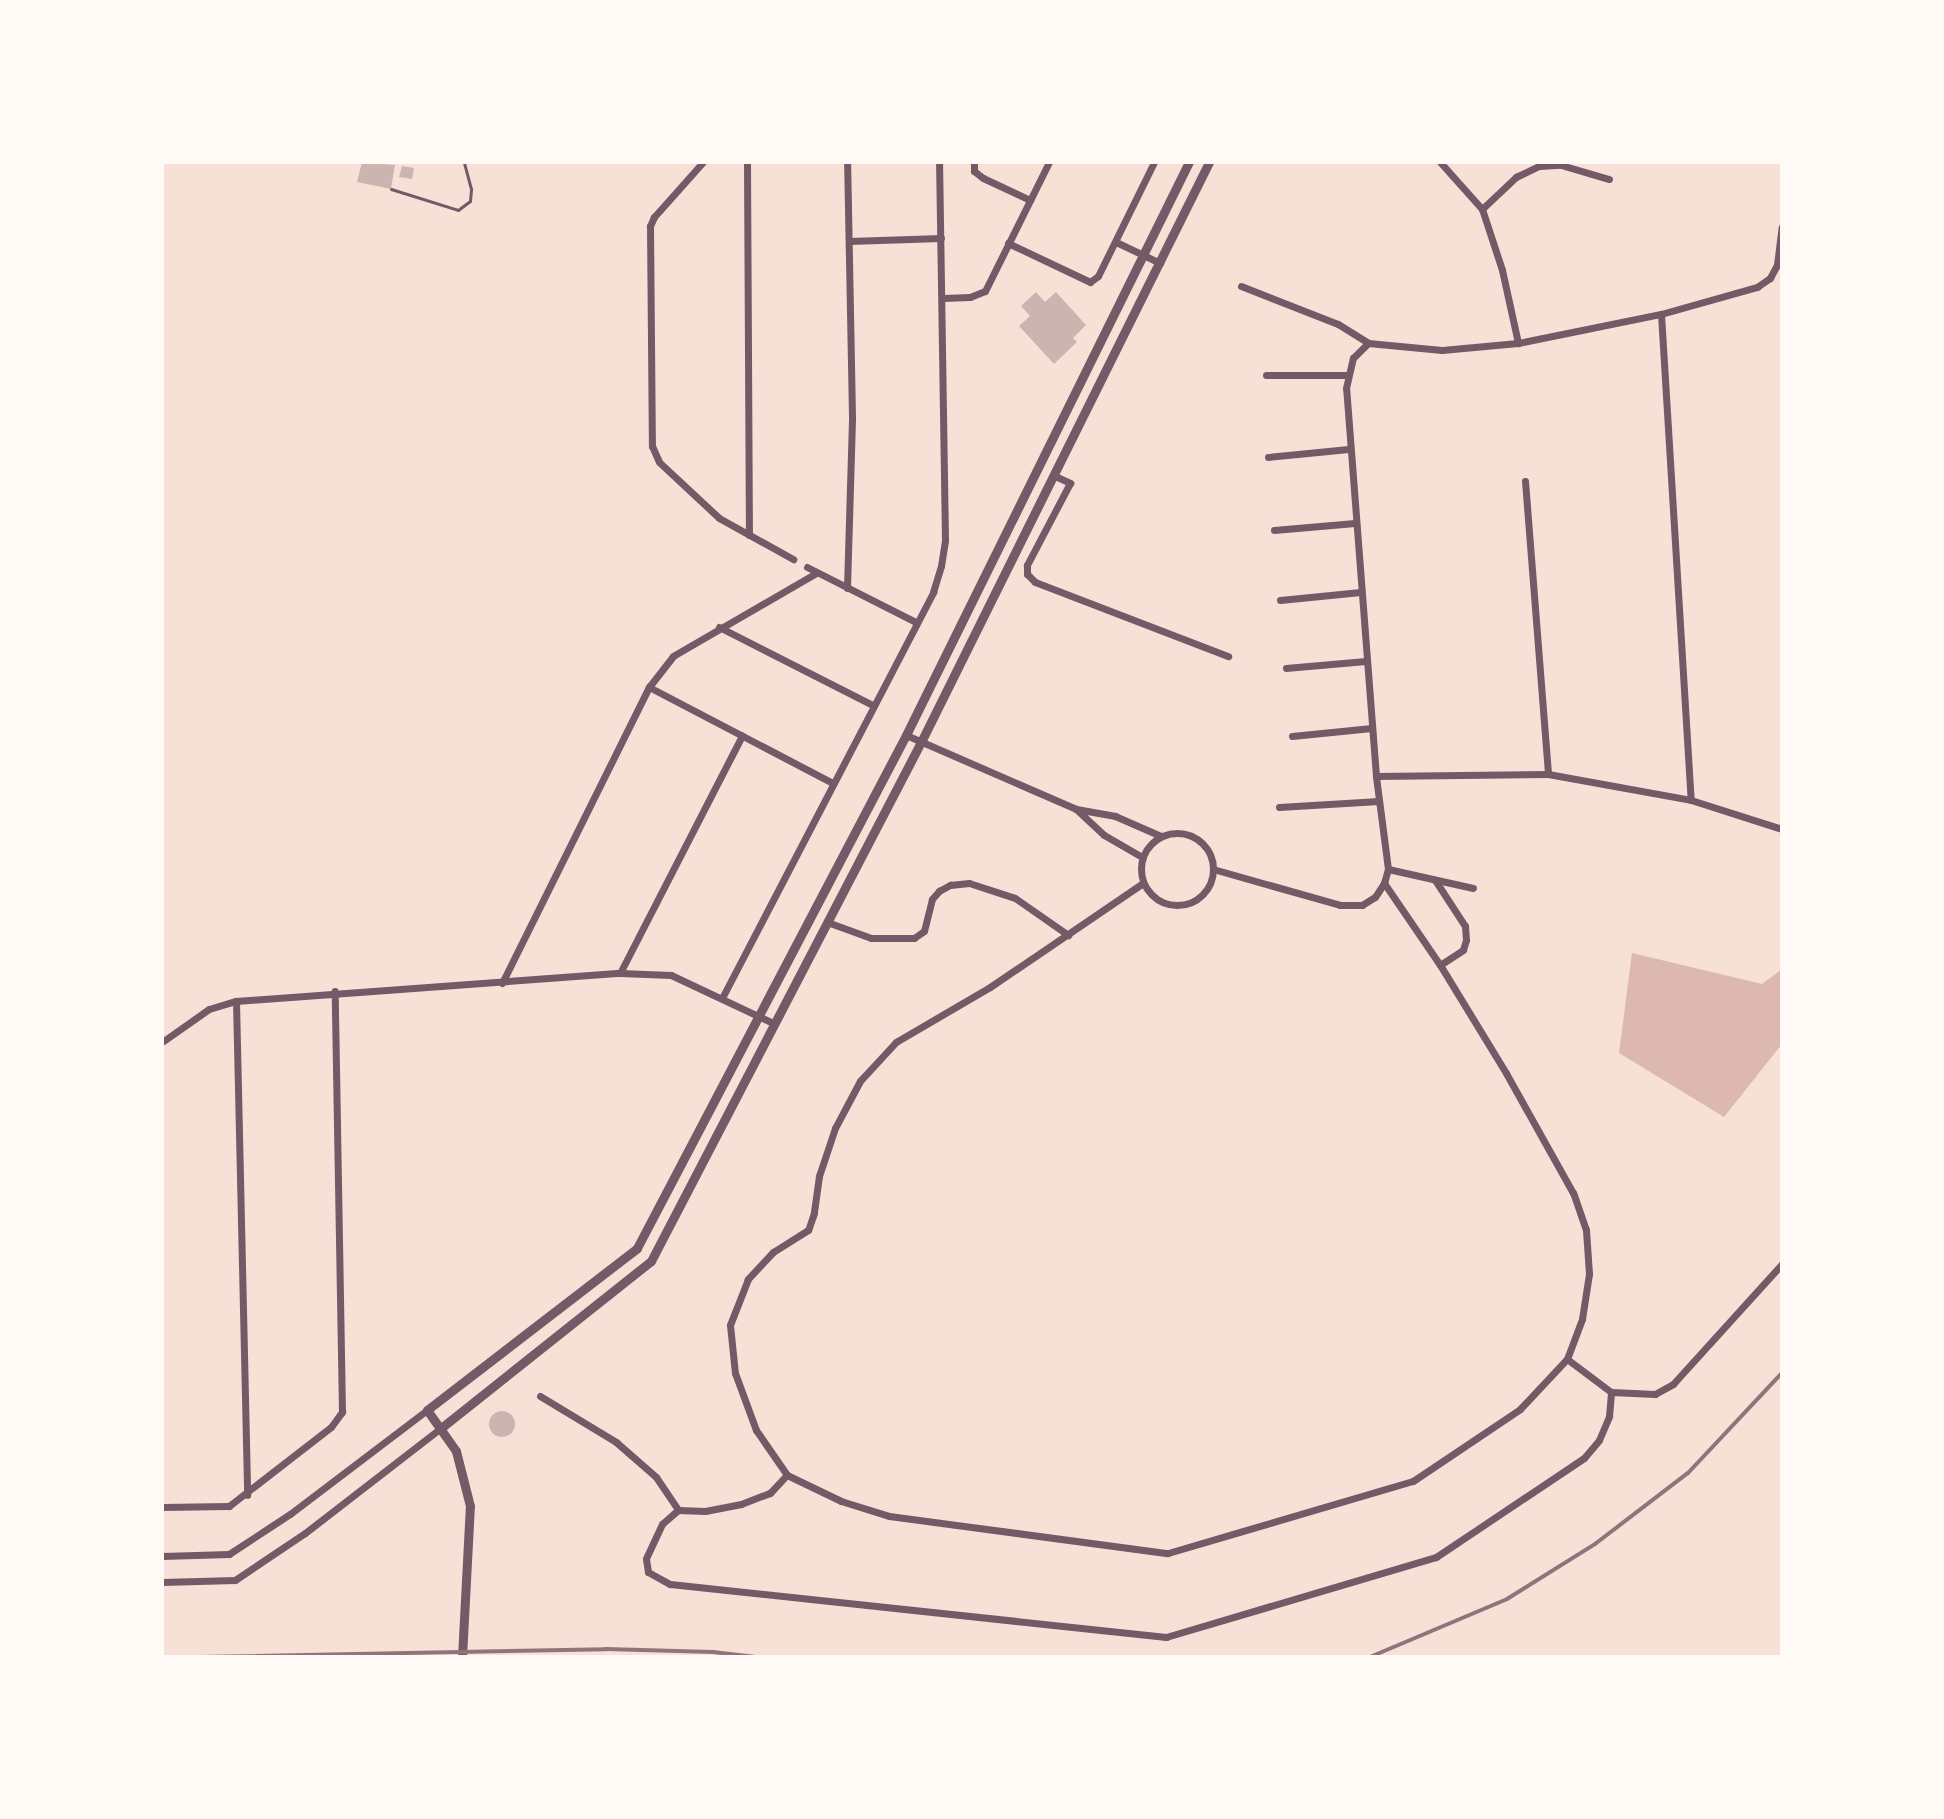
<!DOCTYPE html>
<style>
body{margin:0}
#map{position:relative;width:1944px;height:1819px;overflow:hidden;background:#f7e1d7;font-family:Cabin,sans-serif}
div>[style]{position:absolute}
.water>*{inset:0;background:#dcb8b0}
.building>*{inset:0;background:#ccb4b1}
.round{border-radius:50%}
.service>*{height:3px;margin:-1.5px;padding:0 1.5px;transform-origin:1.5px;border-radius:1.5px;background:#755966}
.minor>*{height:7px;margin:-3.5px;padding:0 3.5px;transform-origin:3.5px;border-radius:3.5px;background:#755966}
.minor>.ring{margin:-3.5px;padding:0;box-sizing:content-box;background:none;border:7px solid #755966;border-radius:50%}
.tertiary>*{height:9px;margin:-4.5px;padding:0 4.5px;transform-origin:4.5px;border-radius:4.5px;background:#755966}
.rail>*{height:4px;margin:-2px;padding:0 2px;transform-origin:2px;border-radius:2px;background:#8f747c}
span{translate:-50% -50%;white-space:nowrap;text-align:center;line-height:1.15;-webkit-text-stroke:7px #fffaf5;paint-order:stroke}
.frame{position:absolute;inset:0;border:164px solid #fffaf5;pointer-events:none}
</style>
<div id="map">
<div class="water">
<i style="clip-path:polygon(1632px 953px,1762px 984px,1782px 969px,1782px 1044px,1724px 1117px,1619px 1053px)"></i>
</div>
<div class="building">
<i style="clip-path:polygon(362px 162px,395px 165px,391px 189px,357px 182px)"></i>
<i style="clip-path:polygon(402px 166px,414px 168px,412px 179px,399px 177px)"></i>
<i style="clip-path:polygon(1036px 292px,1045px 302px,1056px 292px,1086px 325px,1073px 338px,1077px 342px,1054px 364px,1019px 326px,1030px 316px,1021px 306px)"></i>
<i class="round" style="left:489px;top:1411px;width:26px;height:26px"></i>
</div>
<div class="service">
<i style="left:391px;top:189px;width:70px;rotate:17.4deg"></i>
<i style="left:458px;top:210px;width:15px;rotate:-37deg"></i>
<i style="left:470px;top:201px;width:12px;rotate:-85deg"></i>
<i style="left:471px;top:189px;width:28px;rotate:-105deg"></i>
</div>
<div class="minor">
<i style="left:703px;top:162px;width:74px;rotate:131.7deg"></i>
<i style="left:654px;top:217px;width:10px;rotate:114deg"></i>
<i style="left:650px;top:226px;width:220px;rotate:89.5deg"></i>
<i style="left:652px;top:446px;width:17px;rotate:66deg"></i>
<i style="left:659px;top:462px;width:82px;rotate:43deg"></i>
<i style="left:719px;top:518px;width:85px;rotate:29deg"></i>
<i style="left:747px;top:162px;width:373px;rotate:89.7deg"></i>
<i style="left:974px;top:162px;width:9px;rotate:90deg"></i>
<i style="left:974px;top:171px;width:11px;rotate:38deg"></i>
<i style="left:983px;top:178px;width:52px;rotate:25.1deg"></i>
<i style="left:1440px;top:162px;width:63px;rotate:48.2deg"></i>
<i style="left:1482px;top:209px;width:64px;rotate:71.8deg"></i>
<i style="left:1502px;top:270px;width:75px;rotate:77.6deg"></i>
<i style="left:1482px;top:209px;width:47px;rotate:-43.3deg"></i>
<i style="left:1516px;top:177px;width:25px;rotate:-26deg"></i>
<i style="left:1539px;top:166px;width:22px;rotate:-3deg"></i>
<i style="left:1561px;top:165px;width:50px;rotate:16.3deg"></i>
<i style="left:849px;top:241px;width:92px;rotate:-1.9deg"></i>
<i style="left:1116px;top:242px;width:49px;rotate:25.5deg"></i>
<i style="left:1008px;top:243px;width:91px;rotate:25.4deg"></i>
<i style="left:1090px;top:282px;width:10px;rotate:-37deg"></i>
<i style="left:1098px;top:276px;width:127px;rotate:-63.8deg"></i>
<i style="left:1241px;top:286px;width:104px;rotate:21.4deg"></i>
<i style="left:1338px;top:324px;width:36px;rotate:32deg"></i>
<i style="left:1368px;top:343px;width:74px;rotate:5.4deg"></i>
<i style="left:1442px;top:350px;width:76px;rotate:-5.3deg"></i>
<i style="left:1518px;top:343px;width:146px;rotate:-11.5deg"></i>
<i style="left:1661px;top:314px;width:100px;rotate:-15.7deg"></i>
<i style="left:1757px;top:287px;width:16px;rotate:-35deg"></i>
<i style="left:1770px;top:278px;width:15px;rotate:-62deg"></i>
<i style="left:1777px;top:265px;width:38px;rotate:-83deg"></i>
<i style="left:943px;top:298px;width:27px;rotate:-2deg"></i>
<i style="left:970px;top:297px;width:16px;rotate:-22deg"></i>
<i style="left:985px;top:291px;width:144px;rotate:-63.6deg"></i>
<i style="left:1661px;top:314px;width:487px;rotate:86.5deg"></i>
<i style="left:1266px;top:375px;width:82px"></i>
<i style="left:1268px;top:457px;width:81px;rotate:-5.6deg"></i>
<i style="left:1055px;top:476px;width:17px;rotate:25deg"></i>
<i style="left:1070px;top:483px;width:93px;rotate:117.7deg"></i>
<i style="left:1027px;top:565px;width:9px;rotate:90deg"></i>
<i style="left:1027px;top:574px;width:11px;rotate:45deg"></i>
<i style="left:1035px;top:582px;width:207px;rotate:21deg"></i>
<i style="left:1525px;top:481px;width:294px;rotate:85.5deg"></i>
<i style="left:1274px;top:530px;width:81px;rotate:-4.9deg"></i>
<i style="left:807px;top:567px;width:122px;rotate:26.8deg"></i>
<i style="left:847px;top:588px;width:172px;rotate:-88.3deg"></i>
<i style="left:852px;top:416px;width:254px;rotate:-91.1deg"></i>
<i style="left:1280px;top:600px;width:81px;rotate:-5.6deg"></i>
<i style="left:719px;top:627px;width:173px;rotate:26.9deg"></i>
<i style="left:1286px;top:668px;width:80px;rotate:-5deg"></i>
<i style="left:649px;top:687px;width:208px;rotate:27.6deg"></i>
<i style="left:906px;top:735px;width:185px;rotate:23.5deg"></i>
<i style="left:1076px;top:809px;width:40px;rotate:10deg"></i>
<i style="left:1115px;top:816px;width:50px;rotate:23.5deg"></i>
<i style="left:1292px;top:736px;width:80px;rotate:-5.7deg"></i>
<i style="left:1376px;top:776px;width:172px;rotate:-0.7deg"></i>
<i style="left:1548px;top:774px;width:145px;rotate:10.3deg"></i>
<i style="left:1691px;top:800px;width:96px;rotate:17.7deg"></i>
<i style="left:1279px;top:807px;width:100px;rotate:-3.4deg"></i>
<i style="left:1076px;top:809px;width:38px;rotate:43deg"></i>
<i style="left:1104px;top:835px;width:44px;rotate:30.1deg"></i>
<i class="ring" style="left:1141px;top:833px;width:65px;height:65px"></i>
<i style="left:1213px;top:869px;width:132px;rotate:15.8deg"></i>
<i style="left:1340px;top:905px;width:22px"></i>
<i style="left:1362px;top:905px;width:15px;rotate:-32deg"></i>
<i style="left:1375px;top:897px;width:17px;rotate:-57deg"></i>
<i style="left:1384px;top:883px;width:15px;rotate:-74deg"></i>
<i style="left:1388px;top:869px;width:94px;rotate:-97.4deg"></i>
<i style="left:1376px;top:776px;width:389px;rotate:-94.4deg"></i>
<i style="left:1346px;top:388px;width:31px;rotate:-77deg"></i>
<i style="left:1353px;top:358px;width:21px;rotate:-45deg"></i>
<i style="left:1388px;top:869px;width:87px;rotate:12.6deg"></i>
<i style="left:1435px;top:880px;width:55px;rotate:56.9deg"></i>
<i style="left:1465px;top:926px;width:14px;rotate:86deg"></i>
<i style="left:1466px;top:940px;width:10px;rotate:107deg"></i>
<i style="left:1463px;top:950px;width:27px;rotate:147deg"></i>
<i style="left:1143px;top:883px;width:185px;rotate:145.8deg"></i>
<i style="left:990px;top:987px;width:109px;rotate:149.7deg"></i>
<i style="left:896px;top:1042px;width:53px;rotate:132.7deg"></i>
<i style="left:860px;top:1081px;width:53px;rotate:118deg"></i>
<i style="left:835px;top:1128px;width:51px;rotate:108.4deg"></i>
<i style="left:819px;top:1176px;width:37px;rotate:98deg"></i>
<i style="left:814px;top:1213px;width:18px;rotate:109deg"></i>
<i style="left:808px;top:1230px;width:41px;rotate:147.8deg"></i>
<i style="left:773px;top:1252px;width:37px;rotate:133deg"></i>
<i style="left:748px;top:1279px;width:49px;rotate:111.4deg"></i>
<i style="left:730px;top:1325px;width:48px;rotate:84.1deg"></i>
<i style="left:735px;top:1373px;width:61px;rotate:69.8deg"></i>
<i style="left:756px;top:1430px;width:55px;rotate:55.4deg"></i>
<i style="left:787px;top:1475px;width:60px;rotate:25.7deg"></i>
<i style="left:841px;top:1501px;width:50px;rotate:17.4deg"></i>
<i style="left:889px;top:1516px;width:281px;rotate:7.6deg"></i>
<i style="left:1168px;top:1553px;width:255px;rotate:-16.4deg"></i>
<i style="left:1413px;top:1481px;width:129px;rotate:-33.9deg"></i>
<i style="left:1520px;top:1409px;width:69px;rotate:-46.8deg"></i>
<i style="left:1567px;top:1359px;width:43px;rotate:-69.4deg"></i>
<i style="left:1582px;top:1319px;width:46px;rotate:-81.2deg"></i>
<i style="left:1589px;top:1274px;width:44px;rotate:-93.9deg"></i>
<i style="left:1586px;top:1230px;width:39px;rotate:-109deg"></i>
<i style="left:1573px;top:1193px;width:137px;rotate:-119.2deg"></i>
<i style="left:1506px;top:1073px;width:127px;rotate:-121.4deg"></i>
<i style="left:1440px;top:965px;width:99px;rotate:-124.3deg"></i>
<i style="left:827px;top:922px;width:47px;rotate:20deg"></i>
<i style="left:871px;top:938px;width:43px"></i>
<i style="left:914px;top:938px;width:12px;rotate:-35deg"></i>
<i style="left:924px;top:931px;width:33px;rotate:-76deg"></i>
<i style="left:932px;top:899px;width:11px;rotate:-49deg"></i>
<i style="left:939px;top:891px;width:13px;rotate:-29deg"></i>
<i style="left:950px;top:885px;width:19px;rotate:-6deg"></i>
<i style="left:969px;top:883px;width:48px;rotate:18.1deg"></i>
<i style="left:1015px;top:898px;width:65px;rotate:34.9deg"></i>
<i style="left:620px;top:973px;width:267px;rotate:-62.8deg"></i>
<i style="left:502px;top:983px;width:330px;rotate:-63.6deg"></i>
<i style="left:649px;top:687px;width:39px;rotate:-52deg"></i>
<i style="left:673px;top:656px;width:165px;rotate:-30.1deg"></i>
<i style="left:722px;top:998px;width:458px;rotate:-62.5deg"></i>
<i style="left:933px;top:592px;width:27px;rotate:-73deg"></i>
<i style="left:941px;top:566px;width:26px;rotate:-81deg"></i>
<i style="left:945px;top:540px;width:378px;rotate:-90.9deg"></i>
<i style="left:236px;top:1001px;width:494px;rotate:88.7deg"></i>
<i style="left:162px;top:1042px;width:57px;rotate:-35.1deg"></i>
<i style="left:209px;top:1009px;width:28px;rotate:-17deg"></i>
<i style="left:236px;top:1001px;width:385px;rotate:-4.2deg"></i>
<i style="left:620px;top:973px;width:51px;rotate:2.2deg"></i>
<i style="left:671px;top:975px;width:115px;rotate:25.2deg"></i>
<i style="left:1611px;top:1392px;width:44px;rotate:2.6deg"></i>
<i style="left:1655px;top:1394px;width:21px;rotate:-29deg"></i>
<i style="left:1673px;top:1384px;width:162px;rotate:-47.8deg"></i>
<i style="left:540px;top:1396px;width:89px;rotate:31.2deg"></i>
<i style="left:616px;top:1442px;width:53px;rotate:41.2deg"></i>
<i style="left:656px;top:1477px;width:40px;rotate:56deg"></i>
<i style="left:678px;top:1510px;width:27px;rotate:2deg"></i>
<i style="left:705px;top:1511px;width:37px;rotate:-11deg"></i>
<i style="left:741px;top:1504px;width:31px;rotate:-21deg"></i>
<i style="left:770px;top:1493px;width:25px;rotate:-47deg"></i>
<i style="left:162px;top:1507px;width:67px;rotate:-0.9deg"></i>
<i style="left:229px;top:1506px;width:129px;rotate:-37.8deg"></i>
<i style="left:331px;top:1427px;width:19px;rotate:-54deg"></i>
<i style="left:342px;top:1412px;width:421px;rotate:-91deg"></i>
<i style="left:678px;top:1510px;width:21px;rotate:139deg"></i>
<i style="left:662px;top:1524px;width:38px;rotate:115deg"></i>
<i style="left:646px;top:1559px;width:13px;rotate:81deg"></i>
<i style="left:648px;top:1572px;width:25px;rotate:29deg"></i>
<i style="left:670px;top:1584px;width:499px;rotate:6.1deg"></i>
<i style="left:1166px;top:1637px;width:282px;rotate:-16.5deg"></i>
<i style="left:1436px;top:1557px;width:178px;rotate:-33.8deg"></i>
<i style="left:1584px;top:1458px;width:23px;rotate:-50deg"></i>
<i style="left:1599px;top:1440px;width:26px;rotate:-67deg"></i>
<i style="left:1609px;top:1416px;width:24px;rotate:-85deg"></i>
<i style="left:1611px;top:1392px;width:55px;rotate:-143.1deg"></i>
<i style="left:162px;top:1556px;width:67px;rotate:-1.7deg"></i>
<i style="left:229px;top:1554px;width:73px;rotate:-33.3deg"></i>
<i style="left:290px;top:1514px;width:172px;rotate:-37.2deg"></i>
<i style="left:162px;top:1582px;width:73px;rotate:-1.6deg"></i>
<i style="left:235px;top:1580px;width:84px;rotate:-33.9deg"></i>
<i style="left:305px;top:1533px;width:172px;rotate:-37.7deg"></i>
</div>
<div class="tertiary">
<i style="left:441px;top:1428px;width:268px;rotate:-38.5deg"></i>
<i style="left:651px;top:1261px;width:585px;rotate:-62.52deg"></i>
<i style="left:921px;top:742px;width:648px;rotate:-63.59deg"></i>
<i style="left:462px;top:1657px;width:151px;rotate:-87deg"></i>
<i style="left:470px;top:1506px;width:57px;rotate:-104.3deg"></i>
<i style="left:456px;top:1451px;width:50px;rotate:-125.3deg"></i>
<i style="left:427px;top:1410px;width:265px;rotate:-37.6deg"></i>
<i style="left:637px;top:1248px;width:579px;rotate:-62.33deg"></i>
<i style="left:906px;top:735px;width:639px;rotate:-63.72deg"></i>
</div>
<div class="rail">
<i style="left:199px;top:1657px;width:407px;rotate:-1.1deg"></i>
<i style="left:606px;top:1649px;width:107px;rotate:1.6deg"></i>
<i style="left:713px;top:1652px;width:43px;rotate:6.6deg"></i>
<i style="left:1370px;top:1657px;width:149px;rotate:-22.9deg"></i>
<i style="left:1507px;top:1599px;width:104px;rotate:-32deg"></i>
<i style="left:1595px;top:1544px;width:117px;rotate:-37.4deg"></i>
<i style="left:1688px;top:1473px;width:137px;rotate:-46.8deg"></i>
</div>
<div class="frame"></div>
</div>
